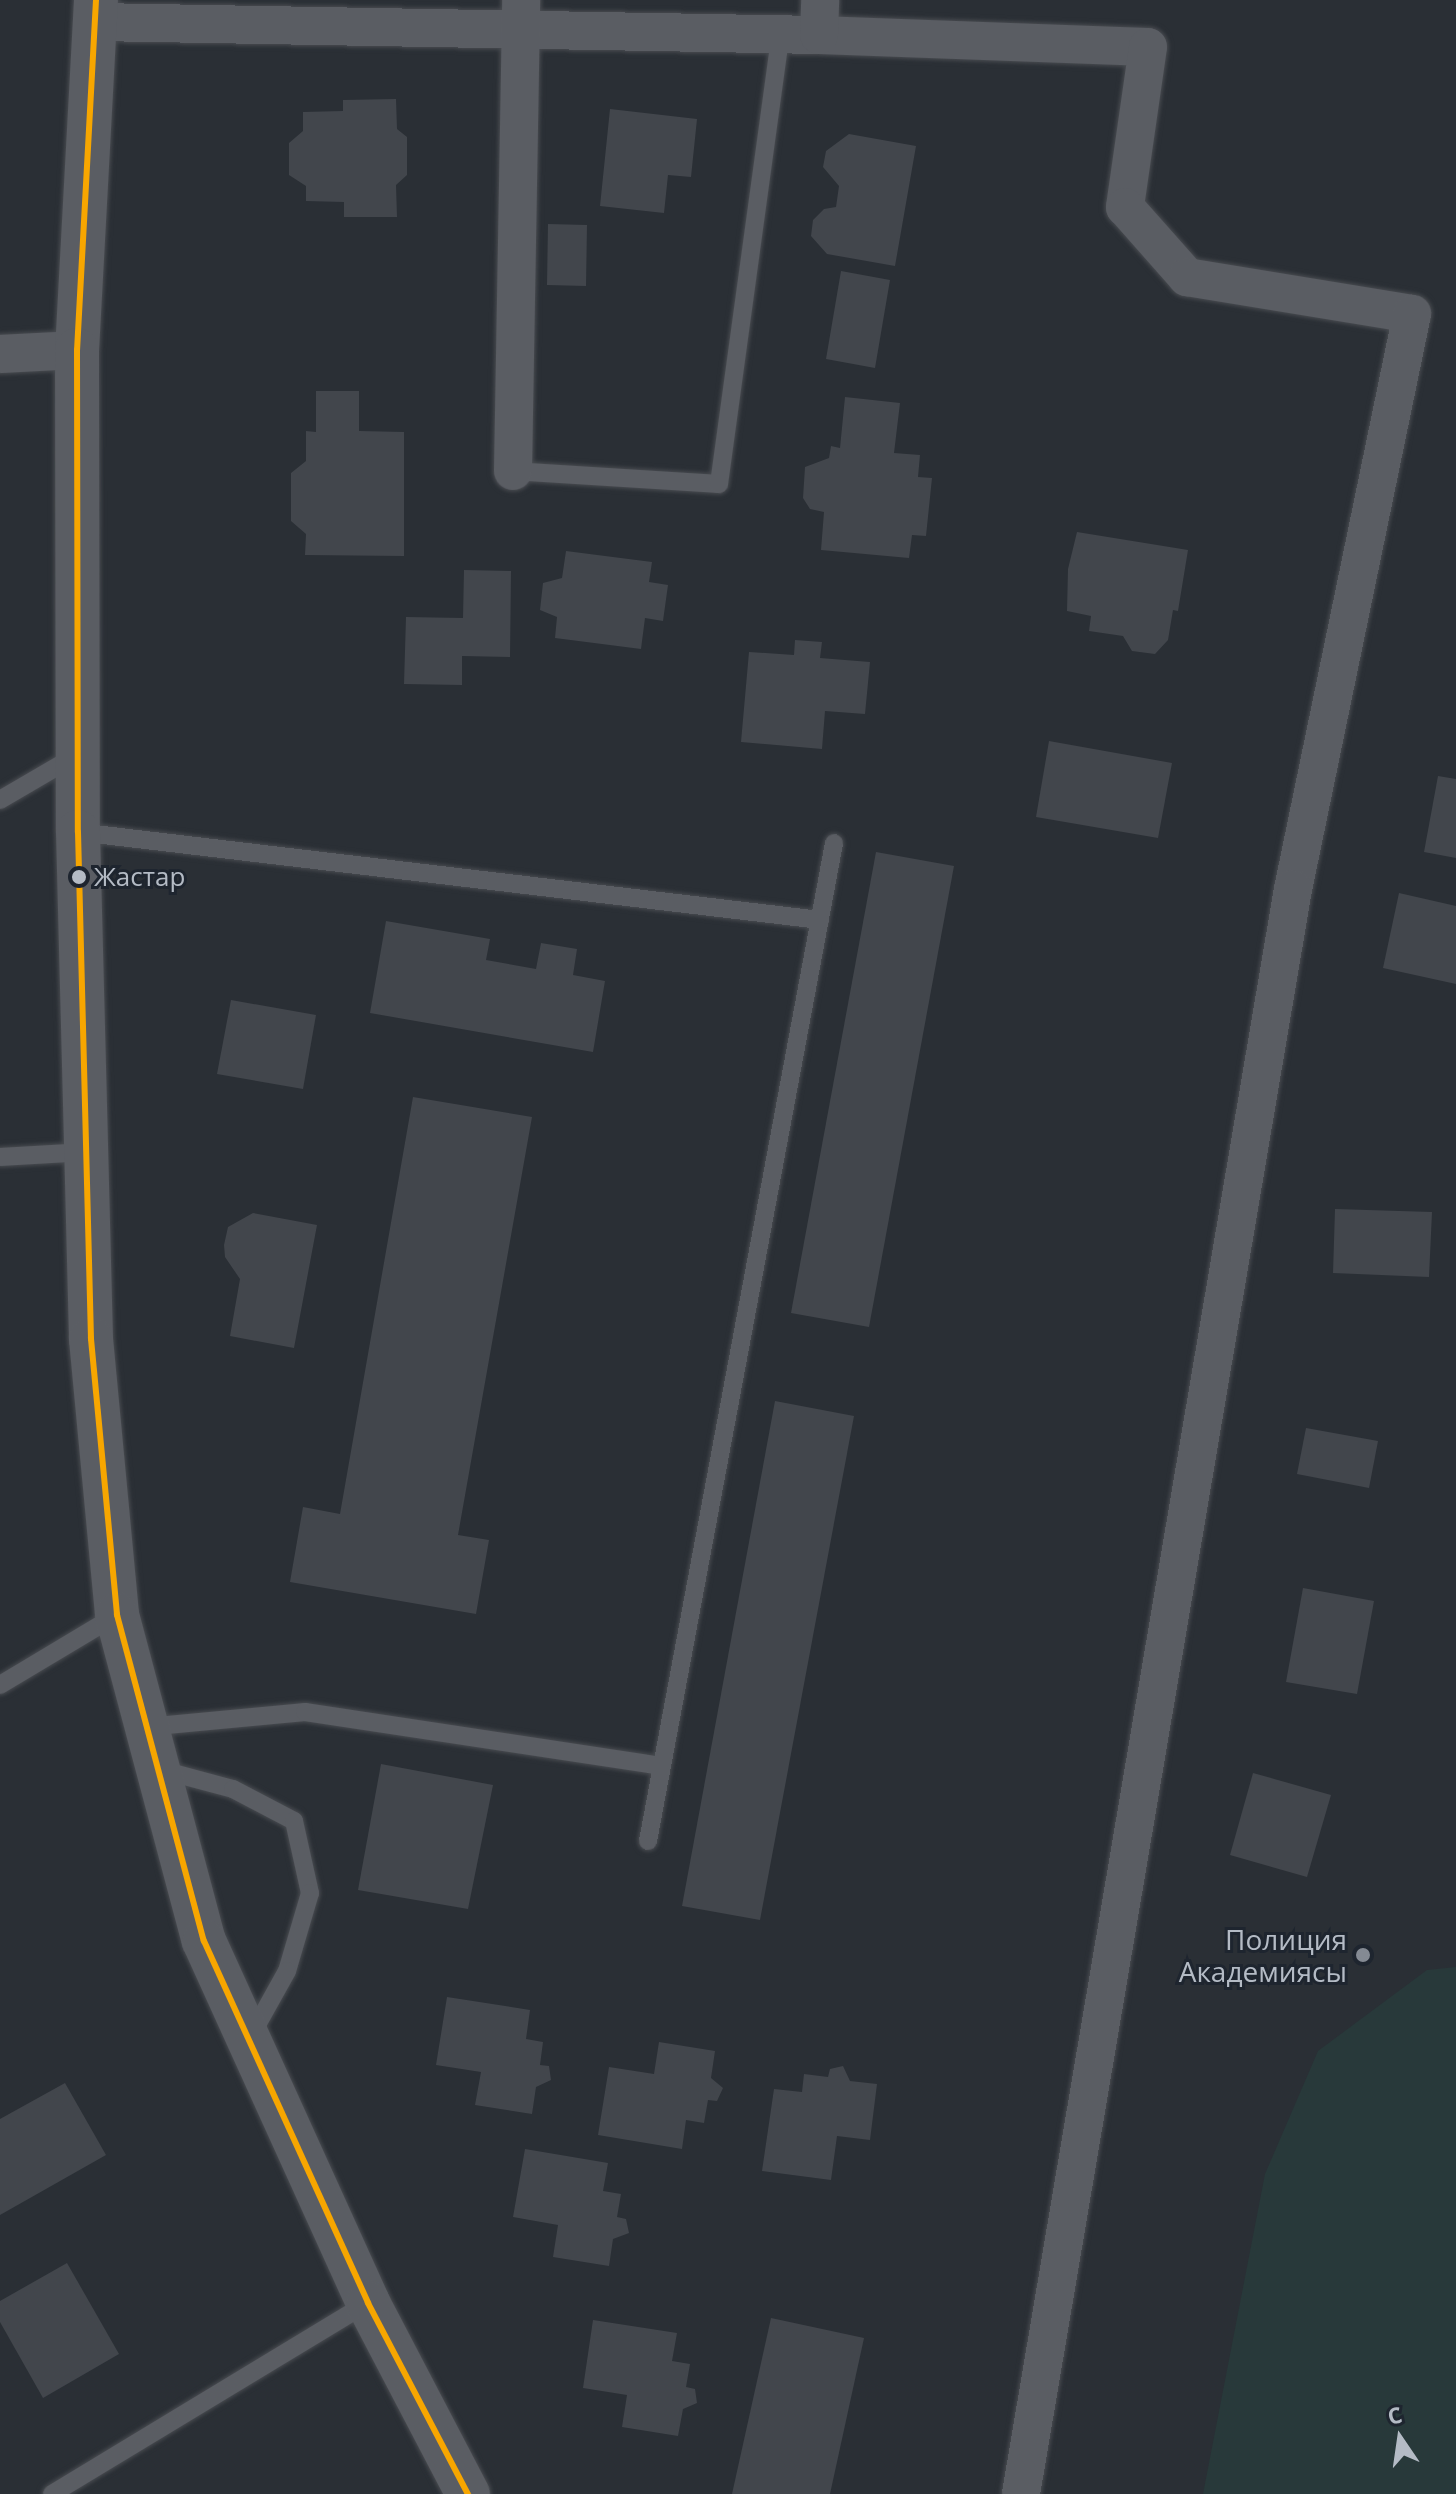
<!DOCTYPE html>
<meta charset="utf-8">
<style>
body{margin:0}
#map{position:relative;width:1456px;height:2494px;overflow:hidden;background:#2a2f35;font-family:"Open Sans",sans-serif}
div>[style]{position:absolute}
.green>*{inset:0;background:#28393a}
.building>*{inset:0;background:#42464c}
.roads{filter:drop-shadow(0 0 2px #484b50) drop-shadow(0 0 2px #484b50)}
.service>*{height:18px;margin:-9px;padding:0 9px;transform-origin:9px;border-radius:9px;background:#5a5d63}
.minor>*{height:38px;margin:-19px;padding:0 19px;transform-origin:19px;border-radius:19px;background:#5a5d63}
.tertiary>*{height:44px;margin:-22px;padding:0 22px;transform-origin:22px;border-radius:22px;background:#5a5d63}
.bus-1>*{height:6px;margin:-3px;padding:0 3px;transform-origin:3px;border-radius:3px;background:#f7a600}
.dots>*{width:22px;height:22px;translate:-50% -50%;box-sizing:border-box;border:4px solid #1e252f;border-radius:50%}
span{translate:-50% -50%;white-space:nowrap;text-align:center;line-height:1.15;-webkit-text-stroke:6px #1e252f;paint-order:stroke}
.bus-label{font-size:26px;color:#b4bbc5}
.left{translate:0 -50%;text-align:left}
.poi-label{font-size:28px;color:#b4bbc5}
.right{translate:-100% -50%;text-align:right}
.north{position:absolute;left:1360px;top:2398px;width:80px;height:80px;-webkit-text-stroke:6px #1e252f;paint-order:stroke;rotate:347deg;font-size:22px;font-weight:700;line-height:32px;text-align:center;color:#b4bbc5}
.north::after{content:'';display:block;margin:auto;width:28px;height:36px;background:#b4bbc5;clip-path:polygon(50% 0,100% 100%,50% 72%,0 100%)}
</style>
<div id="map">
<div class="green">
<i style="clip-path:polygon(1456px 1967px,1456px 2494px,1203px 2494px,1265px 2174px,1318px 2051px,1427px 1970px)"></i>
</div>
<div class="building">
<i style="clip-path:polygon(396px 99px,397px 129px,407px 137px,407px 175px,396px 185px,397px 217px,344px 217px,344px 202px,306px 201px,306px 186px,289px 175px,289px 143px,303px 131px,303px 112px,343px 111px,343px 100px)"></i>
<i style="clip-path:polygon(610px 109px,697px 119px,691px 177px,668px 175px,664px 213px,600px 206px)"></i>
<i style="clip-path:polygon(849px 134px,916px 146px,895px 266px,827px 254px,811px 236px,813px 220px,824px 209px,836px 207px,839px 186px,823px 167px,826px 151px)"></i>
<i style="clip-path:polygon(548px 224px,587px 225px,586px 286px,547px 285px)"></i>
<i style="clip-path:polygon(841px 271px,890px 280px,875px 368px,826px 359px)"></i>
<i style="clip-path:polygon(316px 391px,359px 391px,359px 431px,404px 432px,404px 556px,305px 555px,306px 534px,291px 521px,291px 473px,306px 461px,306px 431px,316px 432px)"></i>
<i style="clip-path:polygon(845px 397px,900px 403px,894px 453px,920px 455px,918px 477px,932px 478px,926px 536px,912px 535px,909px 558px,821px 550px,824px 512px,810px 509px,803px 498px,805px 467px,829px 458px,831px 446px,840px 448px)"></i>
<i style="clip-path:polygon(1077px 532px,1188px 550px,1178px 611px,1173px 610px,1168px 640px,1155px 654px,1132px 651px,1123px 636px,1089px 631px,1091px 616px,1067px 611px,1068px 569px)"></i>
<i style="clip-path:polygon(566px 551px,652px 562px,649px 582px,668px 585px,663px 621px,645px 618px,641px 649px,555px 638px,557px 617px,540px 610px,543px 583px,562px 578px)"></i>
<i style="clip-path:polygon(464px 570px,511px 571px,510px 657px,462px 656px,462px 685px,404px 684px,406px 617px,463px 618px)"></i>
<i style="clip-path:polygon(795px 640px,822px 642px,820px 658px,870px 662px,865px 714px,825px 711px,822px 749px,741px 742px,749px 652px,794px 655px)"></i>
<i style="clip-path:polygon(1049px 741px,1172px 763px,1158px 838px,1036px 817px)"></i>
<i style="clip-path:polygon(1438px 776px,1456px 779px,1456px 858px,1424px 852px)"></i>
<i style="clip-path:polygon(876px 852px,954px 866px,869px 1327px,791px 1313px)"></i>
<i style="clip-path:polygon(1399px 893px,1456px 906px,1456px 984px,1383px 968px)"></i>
<i style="clip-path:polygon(386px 921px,490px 939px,486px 960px,536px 969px,541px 943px,577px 949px,573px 975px,605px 981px,593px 1052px,370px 1013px)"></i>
<i style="clip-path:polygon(231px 1000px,316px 1015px,303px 1089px,217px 1074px)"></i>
<i style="clip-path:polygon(413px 1097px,532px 1117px,458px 1535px,489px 1540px,476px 1614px,290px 1582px,303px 1507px,340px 1514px)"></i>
<i style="clip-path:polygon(1335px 1209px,1432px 1212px,1429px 1277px,1333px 1273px)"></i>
<i style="clip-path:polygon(253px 1213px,317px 1225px,294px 1348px,230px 1336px,240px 1279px,225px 1257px,224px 1245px,228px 1227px)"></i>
<i style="clip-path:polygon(775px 1401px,854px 1416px,760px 1920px,682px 1906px)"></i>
<i style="clip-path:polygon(1306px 1428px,1378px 1441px,1369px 1488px,1297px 1474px)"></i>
<i style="clip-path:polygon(1303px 1588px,1374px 1601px,1357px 1694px,1286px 1682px)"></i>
<i style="clip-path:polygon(381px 1764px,493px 1785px,468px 1909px,358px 1890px)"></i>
<i style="clip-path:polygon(1253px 1773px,1331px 1795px,1307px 1877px,1230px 1855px)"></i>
<i style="clip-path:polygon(447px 1997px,530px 2010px,526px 2039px,543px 2042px,540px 2065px,549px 2066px,551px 2080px,536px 2087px,532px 2114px,475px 2105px,481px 2072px,436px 2065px)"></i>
<i style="clip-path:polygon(659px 2042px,715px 2051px,711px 2078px,723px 2088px,717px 2101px,708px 2100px,704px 2123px,686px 2120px,682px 2149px,598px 2135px,609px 2067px,654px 2074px)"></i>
<i style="clip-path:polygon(843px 2066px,850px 2081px,877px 2084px,870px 2140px,837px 2136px,831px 2180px,762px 2171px,774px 2089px,802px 2092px,804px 2074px,828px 2077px,830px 2069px)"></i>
<i style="clip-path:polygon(65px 2083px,106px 2155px,0 2215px,0 2119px)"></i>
<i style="clip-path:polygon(525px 2149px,608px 2163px,603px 2191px,621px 2194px,617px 2217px,626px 2219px,629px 2233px,613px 2239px,609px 2266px,553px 2257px,558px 2225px,513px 2217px)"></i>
<i style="clip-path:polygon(67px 2263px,119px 2354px,43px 2398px,0 2322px,0 2301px)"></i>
<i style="clip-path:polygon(771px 2318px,864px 2338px,830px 2494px,732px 2494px)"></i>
<i style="clip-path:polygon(593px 2320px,677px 2333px,672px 2361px,690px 2364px,686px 2387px,695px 2389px,697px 2403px,683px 2409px,678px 2436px,622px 2427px,627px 2395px,583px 2388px)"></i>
</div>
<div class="roads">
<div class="service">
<i style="left:513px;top:471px;width:206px;rotate:3.6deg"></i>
<i style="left:719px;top:484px;width:454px;rotate:-82.2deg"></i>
<i style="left:0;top:800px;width:89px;rotate:-30.3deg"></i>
<i style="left:78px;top:832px;width:747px;rotate:6.76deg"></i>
<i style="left:0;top:1157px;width:86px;rotate:-3.3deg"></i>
<i style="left:0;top:1685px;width:136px;rotate:-30.9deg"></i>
<i style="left:146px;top:1727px;width:160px;rotate:-5.4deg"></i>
<i style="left:305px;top:1712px;width:360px;rotate:8.6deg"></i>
<i style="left:162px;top:1770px;width:73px;rotate:15deg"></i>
<i style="left:233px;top:1789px;width:69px;rotate:27.7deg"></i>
<i style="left:294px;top:1821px;width:74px;rotate:77.5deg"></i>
<i style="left:310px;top:1893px;width:81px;rotate:106.4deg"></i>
<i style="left:287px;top:1971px;width:72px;rotate:119.1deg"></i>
<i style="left:648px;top:1841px;width:1015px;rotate:-79.44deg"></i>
<i style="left:52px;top:2494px;width:369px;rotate:-31.2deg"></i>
</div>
<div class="minor">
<i style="left:96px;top:22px;width:723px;rotate:1.03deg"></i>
<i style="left:819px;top:35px;width:329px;rotate:2.1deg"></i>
<i style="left:1148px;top:47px;width:162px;rotate:98.2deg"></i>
<i style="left:1125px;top:207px;width:94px;rotate:48.5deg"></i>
<i style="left:1187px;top:277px;width:228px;rotate:9.3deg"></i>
<i style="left:1412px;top:314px;width:587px;rotate:101.69deg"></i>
<i style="left:1293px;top:889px;width:1628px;rotate:99.62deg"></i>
<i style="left:819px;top:35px;width:35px;rotate:-88deg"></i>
<i style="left:0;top:354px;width:77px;rotate:-3deg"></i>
<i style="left:513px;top:471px;width:471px;rotate:-89deg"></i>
</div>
<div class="tertiary">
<i style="left:96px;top:0;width:351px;rotate:93.1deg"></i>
<i style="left:77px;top:350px;width:482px;rotate:89.9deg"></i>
<i style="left:78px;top:832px;width:507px;rotate:88.53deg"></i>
<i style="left:91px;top:1339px;width:277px;rotate:84.6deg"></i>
<i style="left:117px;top:1615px;width:337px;rotate:75.1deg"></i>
<i style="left:204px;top:1941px;width:397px;rotate:65.6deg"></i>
<i style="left:368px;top:2303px;width:216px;rotate:62.4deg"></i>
</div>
</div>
<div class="bus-1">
<i style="left:96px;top:0;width:351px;rotate:93.1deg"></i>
<i style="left:77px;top:350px;width:482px;rotate:89.9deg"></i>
<i style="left:78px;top:832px;width:507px;rotate:88.53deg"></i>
<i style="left:91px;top:1339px;width:277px;rotate:84.6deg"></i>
<i style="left:117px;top:1615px;width:337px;rotate:75.1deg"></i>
<i style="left:204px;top:1941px;width:397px;rotate:65.6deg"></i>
<i style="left:368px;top:2303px;width:216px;rotate:62.4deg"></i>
</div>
<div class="dots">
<i style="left:79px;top:877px;background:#b4bbc5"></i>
<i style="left:1363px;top:1955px;background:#848a93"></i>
</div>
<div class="bus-label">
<span class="left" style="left:94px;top:877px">Жастар</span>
</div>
<div class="poi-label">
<span class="right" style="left:1347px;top:1955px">Полиция<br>Академиясы</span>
</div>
<div class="north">С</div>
</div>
